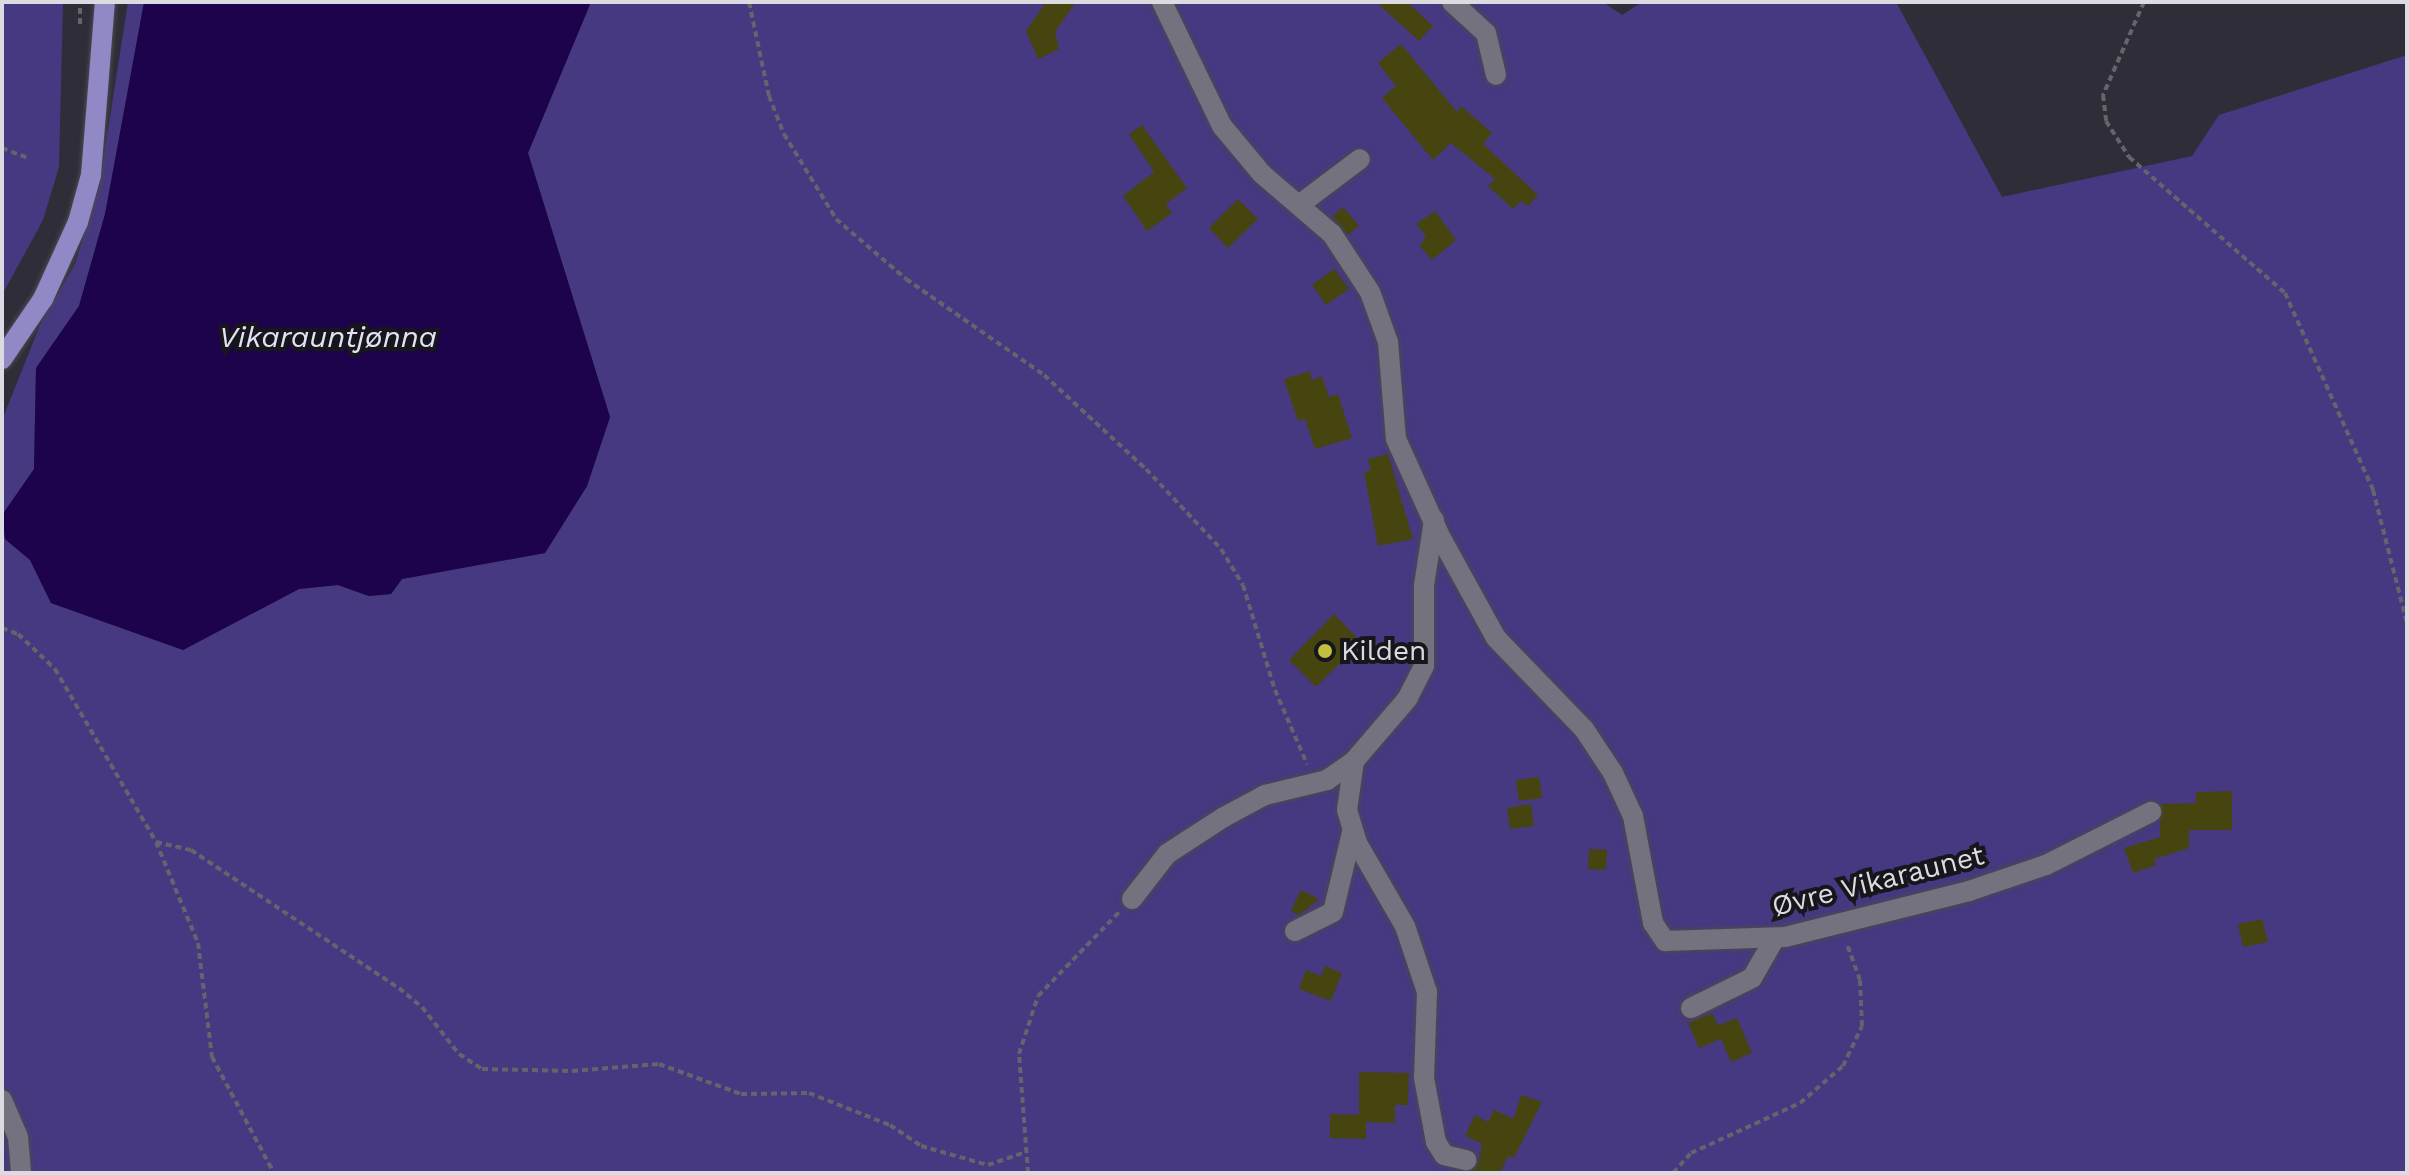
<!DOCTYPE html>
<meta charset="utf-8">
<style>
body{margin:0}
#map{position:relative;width:2409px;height:1175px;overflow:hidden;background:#2f2e38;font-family:"Work Sans",sans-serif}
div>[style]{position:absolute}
.green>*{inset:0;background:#473882}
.water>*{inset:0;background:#1d024c}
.building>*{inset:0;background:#464510}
.path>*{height:4px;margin-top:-2px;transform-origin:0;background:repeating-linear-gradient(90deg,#64646c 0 6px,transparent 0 10px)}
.roads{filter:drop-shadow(0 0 2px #4a4951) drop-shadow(0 0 2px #4a4951)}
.minor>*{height:20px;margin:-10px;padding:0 10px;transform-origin:10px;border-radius:10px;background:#73727e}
.major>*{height:20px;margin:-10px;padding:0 10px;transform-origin:10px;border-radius:10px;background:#9188c6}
.dots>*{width:22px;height:22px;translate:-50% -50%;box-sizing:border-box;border:4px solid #17171b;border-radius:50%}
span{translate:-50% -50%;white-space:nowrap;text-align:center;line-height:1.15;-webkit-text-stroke:8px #17171b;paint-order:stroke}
.poi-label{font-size:28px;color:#dbdbe1}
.left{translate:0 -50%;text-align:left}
.street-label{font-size:28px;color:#dbdbe1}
.water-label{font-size:30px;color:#e2e1f7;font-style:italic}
.frame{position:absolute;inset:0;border:4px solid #dbdbe1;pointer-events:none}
</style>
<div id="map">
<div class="green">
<i style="clip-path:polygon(2px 2px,63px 2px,59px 167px,43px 220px,2px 295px)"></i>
<i style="clip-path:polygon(128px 2px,144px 2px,143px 30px,105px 214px,79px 306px,36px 368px,34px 469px,3px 515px,5px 539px,30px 560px,51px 603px,183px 650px,299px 589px,338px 585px,369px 596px,391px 594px,402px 579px,545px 553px,587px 486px,610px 417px,528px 153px,591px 2px,1603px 2px,1622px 15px,1642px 2px,1896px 2px,2002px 197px,2192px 156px,2219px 115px,2407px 55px,2407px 1173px,2px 1173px,2px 420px,40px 325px,75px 264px,99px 187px)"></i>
</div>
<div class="water">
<i style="clip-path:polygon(144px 2px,591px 2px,528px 153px,610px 417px,587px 486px,545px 553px,402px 579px,391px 594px,369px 596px,338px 585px,299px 589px,183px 650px,51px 603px,30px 560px,5px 539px,2px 515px,34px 469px,36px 368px,79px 306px,105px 214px)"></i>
</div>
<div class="building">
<i style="clip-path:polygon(1046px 2px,1076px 2px,1055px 32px,1059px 49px,1038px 59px,1026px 31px)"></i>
<i style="clip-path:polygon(1376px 2px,1407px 2px,1433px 26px,1419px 41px)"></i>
<i style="clip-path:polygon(1401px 44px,1457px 112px,1461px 106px,1492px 133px,1483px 144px,1538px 195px,1528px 206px,1521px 201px,1513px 209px,1488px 186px,1495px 179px,1451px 143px,1433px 160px,1382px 98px,1396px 86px,1378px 63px)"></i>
<i style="clip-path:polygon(1142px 125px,1187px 188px,1166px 204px,1172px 213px,1147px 231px,1123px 196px,1154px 172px,1129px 134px)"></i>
<i style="clip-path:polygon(1238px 199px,1258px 219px,1228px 248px,1209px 228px)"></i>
<i style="clip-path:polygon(1343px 207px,1359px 226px,1348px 235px,1332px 217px)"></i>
<i style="clip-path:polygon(1435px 211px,1456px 240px,1432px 260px,1420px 246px,1426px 236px,1416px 224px)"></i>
<i style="clip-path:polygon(1334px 269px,1349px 289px,1326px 305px,1312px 285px)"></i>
<i style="clip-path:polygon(1310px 371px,1312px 380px,1322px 376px,1329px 397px,1338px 394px,1352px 438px,1315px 449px,1305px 419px,1298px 421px,1284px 379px)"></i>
<i style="clip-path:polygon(1388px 454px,1413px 539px,1378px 546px,1364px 472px,1371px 470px,1368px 459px)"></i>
<i style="clip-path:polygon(1334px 614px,1361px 642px,1316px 687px,1289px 660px)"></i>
<i style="clip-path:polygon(1539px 777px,1542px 798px,1519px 801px,1516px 780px)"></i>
<i style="clip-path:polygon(2232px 791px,2232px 830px,2189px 830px,2189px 848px,2154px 859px,2156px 865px,2133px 873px,2124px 848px,2160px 837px,2160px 804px,2196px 803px,2196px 792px)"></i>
<i style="clip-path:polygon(1531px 804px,1534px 826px,1510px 829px,1507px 808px)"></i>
<i style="clip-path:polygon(1589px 849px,1607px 850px,1606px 870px,1588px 869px)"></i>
<i style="clip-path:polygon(1301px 890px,1319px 899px,1299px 915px,1291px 911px)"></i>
<i style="clip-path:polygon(2262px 919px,2268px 942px,2243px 947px,2238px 924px)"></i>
<i style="clip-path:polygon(1325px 966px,1342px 973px,1331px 1001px,1299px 989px,1306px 970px,1321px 976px)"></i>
<i style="clip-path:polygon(1712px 1013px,1718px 1025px,1737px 1018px,1752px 1053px,1731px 1062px,1721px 1039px,1699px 1048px,1688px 1023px)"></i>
<i style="clip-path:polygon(1359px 1072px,1409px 1073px,1408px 1105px,1395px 1105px,1395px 1123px,1366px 1122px,1366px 1139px,1330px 1138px,1330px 1114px,1359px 1115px)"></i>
<i style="clip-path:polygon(1521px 1095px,1542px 1102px,1514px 1158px,1508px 1156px,1500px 1173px,1469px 1173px,1478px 1164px,1482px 1144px,1465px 1136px,1475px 1115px,1488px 1122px,1494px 1110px,1514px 1119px)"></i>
</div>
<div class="path">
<i style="left:749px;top:2px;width:96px;rotate:78deg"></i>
<i style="left:769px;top:96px;width:41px;rotate:68.5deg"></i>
<i style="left:784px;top:134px;width:100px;rotate:58.5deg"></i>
<i style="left:836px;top:219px;width:92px;rotate:40.6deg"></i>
<i style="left:906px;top:279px;width:168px;rotate:34.8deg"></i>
<i style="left:1044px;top:375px;width:139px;rotate:42.7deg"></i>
<i style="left:1146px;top:469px;width:110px;rotate:46.8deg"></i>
<i style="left:1221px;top:549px;width:42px;rotate:58.6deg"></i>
<i style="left:1243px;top:585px;width:110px;rotate:73.1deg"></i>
<i style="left:1275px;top:690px;width:81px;rotate:66.6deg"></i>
<i style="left:2144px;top:2px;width:102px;rotate:113.8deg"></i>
<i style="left:2103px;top:95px;width:26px;rotate:83deg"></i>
<i style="left:2106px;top:121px;width:43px;rotate:57.4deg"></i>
<i style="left:2129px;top:157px;width:207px;rotate:41.1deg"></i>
<i style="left:2285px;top:293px;width:216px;rotate:65.9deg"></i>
<i style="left:2373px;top:490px;width:137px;rotate:75.7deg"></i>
<i style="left:80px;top:24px;width:22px;rotate:-90deg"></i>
<i style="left:2px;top:148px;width:28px;rotate:21deg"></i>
<i style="left:2px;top:628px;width:17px;rotate:21deg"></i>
<i style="left:18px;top:634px;width:51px;rotate:43.4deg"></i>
<i style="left:55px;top:669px;width:200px;rotate:59.7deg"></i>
<i style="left:156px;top:842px;width:109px;rotate:67.4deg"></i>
<i style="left:198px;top:943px;width:115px;rotate:83deg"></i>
<i style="left:212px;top:1057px;width:132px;rotate:61.9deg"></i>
<i style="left:156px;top:842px;width:36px;rotate:13deg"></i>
<i style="left:191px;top:850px;width:250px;rotate:33.6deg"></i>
<i style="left:399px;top:988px;width:30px;rotate:40deg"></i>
<i style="left:422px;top:1007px;width:60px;rotate:51.8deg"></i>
<i style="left:459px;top:1054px;width:27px;rotate:33deg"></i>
<i style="left:482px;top:1069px;width:90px;rotate:1.3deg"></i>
<i style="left:572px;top:1071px;width:87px;rotate:-4.6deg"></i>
<i style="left:659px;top:1064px;width:87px;rotate:20.1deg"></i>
<i style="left:741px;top:1094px;width:68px;rotate:-0.8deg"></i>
<i style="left:809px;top:1093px;width:87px;rotate:21.6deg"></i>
<i style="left:890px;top:1125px;width:37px;rotate:34deg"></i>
<i style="left:921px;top:1146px;width:70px;rotate:15.8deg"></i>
<i style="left:988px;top:1165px;width:40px;rotate:-18.9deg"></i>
<i style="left:1028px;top:1173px;width:119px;rotate:-94.3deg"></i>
<i style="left:1019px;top:1054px;width:61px;rotate:-71.9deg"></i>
<i style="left:1038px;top:996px;width:117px;rotate:-46deg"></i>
<i style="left:1673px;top:1173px;width:27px;rotate:-48deg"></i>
<i style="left:1691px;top:1153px;width:120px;rotate:-24.6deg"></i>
<i style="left:1800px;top:1103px;width:57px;rotate:-40.7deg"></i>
<i style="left:1843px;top:1066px;width:44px;rotate:-64.6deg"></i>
<i style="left:1862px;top:1026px;width:46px;rotate:-92.5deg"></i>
<i style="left:1860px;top:980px;width:38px;rotate:-110deg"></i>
</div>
<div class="roads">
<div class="minor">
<i style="left:1162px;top:2px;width:138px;rotate:64.2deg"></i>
<i style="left:1222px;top:126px;width:62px;rotate:50.2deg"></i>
<i style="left:1262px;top:174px;width:92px;rotate:40.6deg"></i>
<i style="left:1332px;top:234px;width:69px;rotate:56.8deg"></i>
<i style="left:1370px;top:292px;width:53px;rotate:70.2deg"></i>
<i style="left:1388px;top:342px;width:97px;rotate:85.3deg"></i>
<i style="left:1396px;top:439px;width:109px;rotate:65.6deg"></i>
<i style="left:1441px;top:538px;width:114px;rotate:61.2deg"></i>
<i style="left:1496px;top:638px;width:127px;rotate:46deg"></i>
<i style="left:1584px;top:729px;width:53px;rotate:56.6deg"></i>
<i style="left:1613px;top:773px;width:47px;rotate:65.1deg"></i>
<i style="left:1633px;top:816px;width:109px;rotate:79.4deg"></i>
<i style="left:1653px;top:923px;width:22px;rotate:56deg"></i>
<i style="left:1665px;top:941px;width:120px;rotate:-1.9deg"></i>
<i style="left:1785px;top:937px;width:190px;rotate:-14deg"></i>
<i style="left:1969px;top:891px;width:81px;rotate:-18.7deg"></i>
<i style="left:2046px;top:865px;width:118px;rotate:-26.8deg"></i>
<i style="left:1452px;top:2px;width:46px;rotate:42.4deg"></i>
<i style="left:1486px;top:33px;width:43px;rotate:76.6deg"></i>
<i style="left:1299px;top:205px;width:76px;rotate:-37deg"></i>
<i style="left:1434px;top:520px;width:66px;rotate:98.7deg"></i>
<i style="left:1424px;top:585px;width:81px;rotate:90deg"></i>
<i style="left:1424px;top:666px;width:36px;rotate:117deg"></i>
<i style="left:1408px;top:698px;width:83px;rotate:130.6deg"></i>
<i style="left:1354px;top:761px;width:49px;rotate:98.1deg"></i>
<i style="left:1347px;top:810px;width:34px;rotate:73deg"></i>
<i style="left:1357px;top:843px;width:96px;rotate:60deg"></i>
<i style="left:1405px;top:926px;width:70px;rotate:71.6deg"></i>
<i style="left:1427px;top:992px;width:86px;rotate:92deg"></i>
<i style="left:1424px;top:1078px;width:65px;rotate:79.4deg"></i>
<i style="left:1436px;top:1142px;width:15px;rotate:58deg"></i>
<i style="left:1444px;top:1155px;width:23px;rotate:13deg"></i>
<i style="left:1132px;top:899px;width:57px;rotate:-52.1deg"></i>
<i style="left:1167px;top:854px;width:68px;rotate:-33deg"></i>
<i style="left:1224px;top:817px;width:47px;rotate:-28.2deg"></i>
<i style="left:1265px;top:795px;width:64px;rotate:-13.6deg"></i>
<i style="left:1327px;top:780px;width:33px;rotate:-35deg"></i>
<i style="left:1295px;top:931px;width:42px;rotate:-26.6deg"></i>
<i style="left:1333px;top:912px;width:82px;rotate:-76.6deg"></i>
<i style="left:1691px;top:1008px;width:68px;rotate:-26.2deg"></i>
<i style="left:1752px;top:978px;width:46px;rotate:-60.1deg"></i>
<i style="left:2px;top:1100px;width:40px;rotate:66.6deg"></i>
<i style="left:18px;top:1137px;width:36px;rotate:85deg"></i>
</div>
<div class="major">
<i style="left:2px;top:359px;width:73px;rotate:-55.7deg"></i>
<i style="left:43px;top:299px;width:85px;rotate:-65.6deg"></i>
<i style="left:78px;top:222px;width:49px;rotate:-74.5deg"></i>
<i style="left:91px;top:175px;width:174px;rotate:-85.4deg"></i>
</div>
</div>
<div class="dots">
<i style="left:1325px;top:651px;background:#c1be40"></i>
</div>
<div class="poi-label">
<span class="left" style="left:1341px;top:651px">Kilden</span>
</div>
<div class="street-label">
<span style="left:1878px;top:881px;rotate:-14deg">Øvre Vikaraunet</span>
</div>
<div class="water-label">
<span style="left:328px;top:337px">Vikarauntjønna</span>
</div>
<div class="frame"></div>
</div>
